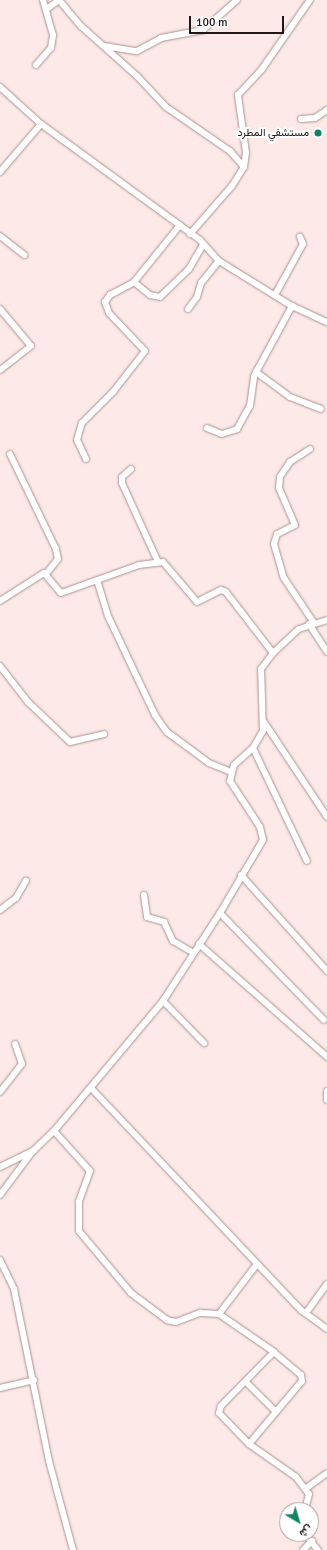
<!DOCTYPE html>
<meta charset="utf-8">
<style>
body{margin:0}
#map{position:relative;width:327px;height:1550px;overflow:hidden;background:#fde9e7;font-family:Signika,Vazirmatn,sans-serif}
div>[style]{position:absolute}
.roads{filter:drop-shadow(0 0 1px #aa9391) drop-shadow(0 0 1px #aa9391)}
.minor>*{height:6px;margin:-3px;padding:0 3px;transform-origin:3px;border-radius:3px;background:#fff}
.dots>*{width:11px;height:11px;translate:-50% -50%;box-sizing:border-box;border:2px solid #fff;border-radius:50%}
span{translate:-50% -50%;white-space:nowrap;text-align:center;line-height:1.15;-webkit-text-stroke:4px #fff;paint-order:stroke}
.poi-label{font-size:11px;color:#201817}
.right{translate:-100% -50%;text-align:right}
.north{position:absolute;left:279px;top:1502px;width:40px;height:40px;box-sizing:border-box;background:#fff;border:1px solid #a6a3a2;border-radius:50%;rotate:142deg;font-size:11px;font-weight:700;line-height:16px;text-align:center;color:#201817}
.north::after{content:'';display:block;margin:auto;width:14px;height:18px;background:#0f8362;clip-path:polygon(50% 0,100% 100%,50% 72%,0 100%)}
.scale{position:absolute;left:189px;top:16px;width:95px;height:18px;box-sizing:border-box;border:2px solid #201817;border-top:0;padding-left:5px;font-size:12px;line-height:14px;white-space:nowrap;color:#201817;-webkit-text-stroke:3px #fff;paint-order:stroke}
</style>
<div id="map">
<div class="roads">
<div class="minor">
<i style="left:48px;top:8px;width:14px;rotate:-36deg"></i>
<i style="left:59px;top:0;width:35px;rotate:50deg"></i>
<i style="left:82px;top:27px;width:74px;rotate:41.7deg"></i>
<i style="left:137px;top:76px;width:42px;rotate:46.9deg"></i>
<i style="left:166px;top:107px;width:78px;rotate:34.5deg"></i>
<i style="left:230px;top:151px;width:21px;rotate:49deg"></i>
<i style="left:104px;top:46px;width:33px;rotate:9deg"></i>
<i style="left:137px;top:51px;width:27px;rotate:-28deg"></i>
<i style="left:161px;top:38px;width:43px;rotate:-10.8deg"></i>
<i style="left:203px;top:30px;width:45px;rotate:-41.4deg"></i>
<i style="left:36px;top:65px;width:23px;rotate:-49deg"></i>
<i style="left:51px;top:48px;width:13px;rotate:-81deg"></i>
<i style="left:53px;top:35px;width:36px;rotate:-106deg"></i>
<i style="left:0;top:87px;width:55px;rotate:42.1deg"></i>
<i style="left:41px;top:124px;width:197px;rotate:36.1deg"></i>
<i style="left:200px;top:240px;width:28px;rotate:48deg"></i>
<i style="left:219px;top:261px;width:86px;rotate:31.7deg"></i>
<i style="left:292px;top:306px;width:38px;rotate:25deg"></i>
<i style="left:301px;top:119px;width:14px;rotate:-4deg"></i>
<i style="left:315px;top:118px;width:14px;rotate:-34deg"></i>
<i style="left:0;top:172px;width:63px;rotate:-49.5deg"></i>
<i style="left:190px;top:234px;width:64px;rotate:-48.8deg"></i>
<i style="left:232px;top:186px;width:22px;rotate:-58deg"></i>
<i style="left:244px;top:167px;width:14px;rotate:-82deg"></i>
<i style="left:246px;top:153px;width:59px;rotate:-97.9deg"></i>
<i style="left:238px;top:95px;width:35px;rotate:-47deg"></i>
<i style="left:262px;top:69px;width:84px;rotate:-55.2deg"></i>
<i style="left:0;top:236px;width:31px;rotate:38deg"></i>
<i style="left:134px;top:282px;width:21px;rotate:39deg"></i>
<i style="left:150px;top:295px;width:10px;rotate:11deg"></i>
<i style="left:160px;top:297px;width:40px;rotate:-44deg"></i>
<i style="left:189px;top:269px;width:28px;rotate:-60deg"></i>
<i style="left:275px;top:295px;width:58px;rotate:-61.2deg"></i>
<i style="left:303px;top:244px;width:8px;rotate:-113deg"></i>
<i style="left:0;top:309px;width:48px;rotate:50deg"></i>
<i style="left:31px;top:346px;width:39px;rotate:142deg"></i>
<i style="left:188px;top:309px;width:15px;rotate:-53deg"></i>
<i style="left:197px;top:297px;width:15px;rotate:-74deg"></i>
<i style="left:201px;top:283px;width:28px;rotate:-51deg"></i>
<i style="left:256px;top:372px;width:42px;rotate:36.3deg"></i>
<i style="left:290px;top:397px;width:33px;rotate:21deg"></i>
<i style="left:207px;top:428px;width:16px;rotate:22deg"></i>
<i style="left:222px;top:434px;width:16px;rotate:-18deg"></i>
<i style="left:237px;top:429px;width:26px;rotate:-61deg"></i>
<i style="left:250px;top:406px;width:30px;rotate:-82deg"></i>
<i style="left:254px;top:376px;width:80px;rotate:-61.5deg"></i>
<i style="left:310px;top:449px;width:24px;rotate:147deg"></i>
<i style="left:290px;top:462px;width:18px;rotate:124deg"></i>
<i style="left:280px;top:477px;width:11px;rotate:95deg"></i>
<i style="left:279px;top:488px;width:40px;rotate:66.6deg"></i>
<i style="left:295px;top:525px;width:20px;rotate:153deg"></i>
<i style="left:277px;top:534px;width:10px;rotate:107deg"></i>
<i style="left:274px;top:544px;width:35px;rotate:74deg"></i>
<i style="left:284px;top:578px;width:54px;rotate:56.3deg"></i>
<i style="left:10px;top:454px;width:106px;rotate:64.2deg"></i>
<i style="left:56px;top:549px;width:10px;rotate:79deg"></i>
<i style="left:58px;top:559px;width:19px;rotate:129deg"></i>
<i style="left:86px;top:459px;width:21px;rotate:-115deg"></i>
<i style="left:77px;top:440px;width:18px;rotate:-74deg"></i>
<i style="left:82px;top:423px;width:44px;rotate:-45deg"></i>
<i style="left:113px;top:392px;width:52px;rotate:-52deg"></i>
<i style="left:145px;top:351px;width:52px;rotate:-133.5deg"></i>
<i style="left:109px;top:313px;width:12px;rotate:-110deg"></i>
<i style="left:105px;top:302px;width:9px;rotate:-54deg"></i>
<i style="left:110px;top:295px;width:27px;rotate:-28deg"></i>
<i style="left:134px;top:282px;width:73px;rotate:-51.1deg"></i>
<i style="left:131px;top:469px;width:12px;rotate:138deg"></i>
<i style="left:122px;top:477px;width:6px;rotate:90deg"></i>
<i style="left:122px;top:483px;width:87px;rotate:65.5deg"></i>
<i style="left:97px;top:580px;width:38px;rotate:73deg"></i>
<i style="left:108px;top:616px;width:110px;rotate:64.6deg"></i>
<i style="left:155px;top:715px;width:21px;rotate:55deg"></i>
<i style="left:167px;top:732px;width:52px;rotate:36.4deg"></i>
<i style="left:209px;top:763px;width:24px;rotate:22deg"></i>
<i style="left:0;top:601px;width:52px;rotate:-32.5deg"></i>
<i style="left:44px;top:573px;width:26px;rotate:50deg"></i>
<i style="left:61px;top:593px;width:83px;rotate:-19.7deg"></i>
<i style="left:139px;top:565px;width:24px;rotate:-7deg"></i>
<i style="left:163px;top:562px;width:52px;rotate:49.6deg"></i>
<i style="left:197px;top:602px;width:27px;rotate:-27deg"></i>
<i style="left:221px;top:590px;width:5px;rotate:22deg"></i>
<i style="left:226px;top:592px;width:77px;rotate:52.4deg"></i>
<i style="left:309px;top:624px;width:33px;rotate:57deg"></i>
<i style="left:0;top:666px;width:46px;rotate:52.1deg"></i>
<i style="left:28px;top:702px;width:58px;rotate:43.6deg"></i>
<i style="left:70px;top:742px;width:35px;rotate:-13deg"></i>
<i style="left:264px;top:722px;width:114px;rotate:56.4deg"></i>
<i style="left:253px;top:748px;width:125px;rotate:64.5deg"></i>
<i style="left:241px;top:875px;width:129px;rotate:48.1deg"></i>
<i style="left:144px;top:895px;width:22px;rotate:82deg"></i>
<i style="left:147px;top:917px;width:18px;rotate:16deg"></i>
<i style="left:164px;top:922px;width:21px;rotate:65deg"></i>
<i style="left:173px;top:941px;width:24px;rotate:30deg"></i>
<i style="left:0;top:910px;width:20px;rotate:-37deg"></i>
<i style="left:16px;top:898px;width:20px;rotate:-60deg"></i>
<i style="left:220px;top:913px;width:149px;rotate:45.8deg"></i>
<i style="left:199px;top:944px;width:171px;rotate:41.4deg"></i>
<i style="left:163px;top:1001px;width:59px;rotate:45.7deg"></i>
<i style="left:91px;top:1088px;width:306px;rotate:46.6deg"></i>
<i style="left:301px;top:1310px;width:32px;rotate:36deg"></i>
<i style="left:327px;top:1091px;width:9px;rotate:90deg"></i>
<i style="left:0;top:1092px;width:36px;rotate:-52deg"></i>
<i style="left:22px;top:1064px;width:21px;rotate:-109deg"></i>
<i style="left:54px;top:1131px;width:54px;rotate:48deg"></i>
<i style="left:90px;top:1171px;width:33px;rotate:110deg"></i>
<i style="left:79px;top:1202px;width:29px;rotate:90deg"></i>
<i style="left:79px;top:1231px;width:81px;rotate:50deg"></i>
<i style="left:131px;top:1293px;width:45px;rotate:36.9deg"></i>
<i style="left:167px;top:1320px;width:9px;rotate:13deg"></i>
<i style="left:176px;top:1322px;width:26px;rotate:-21deg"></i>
<i style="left:200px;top:1313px;width:19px;rotate:3deg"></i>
<i style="left:219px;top:1314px;width:67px;rotate:34.6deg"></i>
<i style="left:274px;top:1352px;width:76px;rotate:134.5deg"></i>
<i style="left:221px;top:1406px;width:7px;rotate:106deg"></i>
<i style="left:219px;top:1413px;width:43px;rotate:45.9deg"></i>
<i style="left:249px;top:1444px;width:57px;rotate:35.1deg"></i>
<i style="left:296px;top:1477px;width:21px;rotate:53deg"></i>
<i style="left:309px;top:1494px;width:16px;rotate:104deg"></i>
<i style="left:0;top:1167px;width:37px;rotate:-26deg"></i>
<i style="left:33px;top:1151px;width:29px;rotate:-44deg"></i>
<i style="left:54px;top:1131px;width:170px;rotate:-50deg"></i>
<i style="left:163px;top:1001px;width:105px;rotate:-57.1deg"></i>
<i style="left:220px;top:913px;width:85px;rotate:-59.5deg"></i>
<i style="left:263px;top:840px;width:13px;rotate:-103deg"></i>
<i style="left:260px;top:827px;width:55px;rotate:-123.1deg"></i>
<i style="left:230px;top:781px;width:16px;rotate:-76deg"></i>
<i style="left:234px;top:765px;width:25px;rotate:-42deg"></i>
<i style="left:253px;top:748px;width:20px;rotate:-60deg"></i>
<i style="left:263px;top:731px;width:62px;rotate:-91.8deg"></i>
<i style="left:261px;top:669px;width:20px;rotate:-53deg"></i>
<i style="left:273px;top:653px;width:35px;rotate:-43deg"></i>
<i style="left:299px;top:629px;width:29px;rotate:-18deg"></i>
<i style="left:0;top:1195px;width:54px;rotate:-53.3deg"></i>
<i style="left:0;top:1260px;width:32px;rotate:64deg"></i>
<i style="left:14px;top:1289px;width:176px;rotate:78.5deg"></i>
<i style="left:49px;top:1461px;width:92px;rotate:74.9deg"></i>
<i style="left:306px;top:1313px;width:36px;rotate:-54deg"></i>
<i style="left:219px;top:1314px;width:63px;rotate:-52.8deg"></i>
<i style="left:246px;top:1382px;width:41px;rotate:45deg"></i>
<i style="left:0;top:1388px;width:35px;rotate:-13deg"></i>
<i style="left:249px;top:1444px;width:82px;rotate:-49.9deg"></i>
<i style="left:302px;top:1381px;width:6px;rotate:-99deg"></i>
<i style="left:301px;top:1375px;width:35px;rotate:-140deg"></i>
<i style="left:305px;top:1489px;width:27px;rotate:-36deg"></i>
<i style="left:305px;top:1534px;width:21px;rotate:51deg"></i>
<i style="left:303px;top:1550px;width:13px;rotate:-45deg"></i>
</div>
</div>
<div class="dots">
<i style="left:318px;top:133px;background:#0f8362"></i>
</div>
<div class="poi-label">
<span class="right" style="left:309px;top:133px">مستشفي المطرد</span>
</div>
<div class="north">ش</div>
<div class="scale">100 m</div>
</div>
